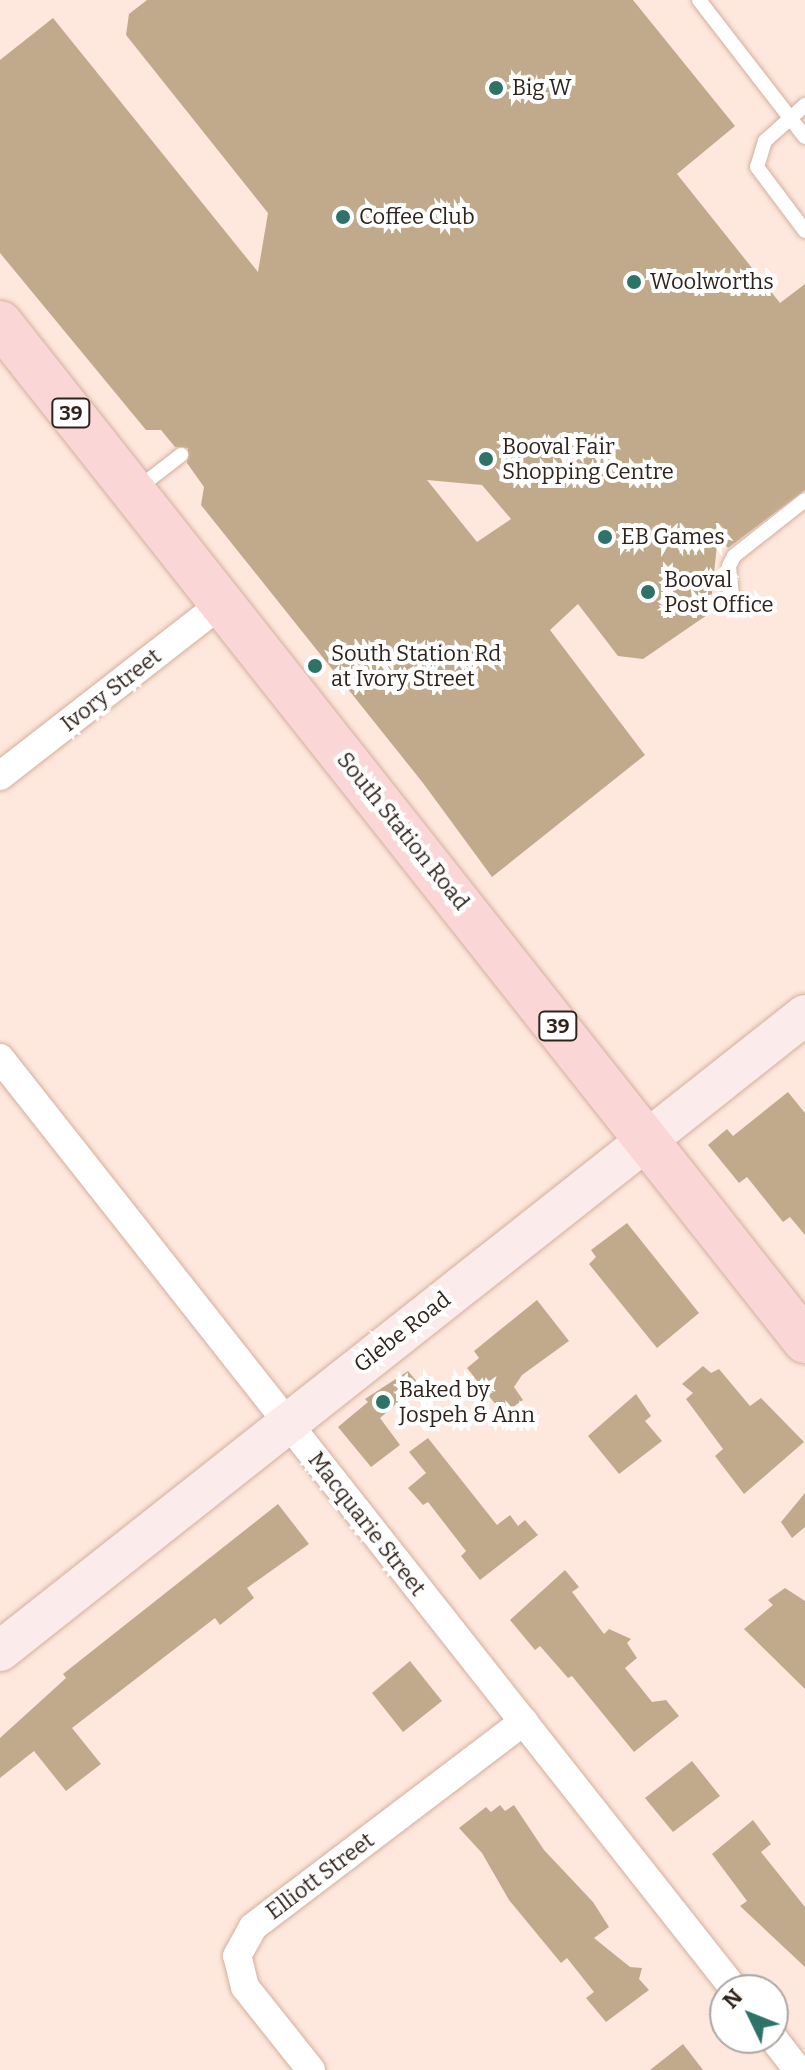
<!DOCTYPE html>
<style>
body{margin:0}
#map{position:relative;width:805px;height:2070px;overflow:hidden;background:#fee7dc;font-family:Bitter,serif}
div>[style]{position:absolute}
.building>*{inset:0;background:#c1aa8c}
.roads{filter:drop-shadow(0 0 2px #d3af9d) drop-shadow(0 0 2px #d3af9d)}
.lane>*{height:14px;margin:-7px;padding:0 7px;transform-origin:7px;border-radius:7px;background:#fff}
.street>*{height:28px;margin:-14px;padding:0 14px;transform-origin:14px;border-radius:14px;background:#fff}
.secondary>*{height:40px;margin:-20px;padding:0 20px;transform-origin:20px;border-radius:20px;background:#fcebeb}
.primary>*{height:44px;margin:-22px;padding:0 22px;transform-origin:22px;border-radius:22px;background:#fad7d6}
.dots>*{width:22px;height:22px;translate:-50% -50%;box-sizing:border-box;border:4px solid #fff;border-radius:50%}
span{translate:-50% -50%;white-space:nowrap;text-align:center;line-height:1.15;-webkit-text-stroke:8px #fff;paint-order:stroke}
.shield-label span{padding:2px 6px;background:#fff;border:2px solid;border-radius:6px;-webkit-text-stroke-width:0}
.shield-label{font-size:20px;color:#30231c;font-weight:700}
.poi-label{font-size:22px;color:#30231c}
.left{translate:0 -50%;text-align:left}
.street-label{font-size:22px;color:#30231c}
.north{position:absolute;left:709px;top:1974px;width:80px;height:80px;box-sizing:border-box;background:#fff;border:2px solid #aca7a4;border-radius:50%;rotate:313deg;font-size:22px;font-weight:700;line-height:32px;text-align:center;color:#30231c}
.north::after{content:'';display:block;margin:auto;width:28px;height:36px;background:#2d7368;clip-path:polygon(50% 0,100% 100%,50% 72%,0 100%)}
</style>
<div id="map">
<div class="building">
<i style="clip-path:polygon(evenodd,147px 0,633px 0,735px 126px,677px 174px,780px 303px,805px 284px,805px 490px,728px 548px,718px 535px,710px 613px,643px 659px,618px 656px,578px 604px,550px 630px,645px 755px,492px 877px,423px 783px,201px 505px,204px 487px,187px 463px,188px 448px,175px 447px,161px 430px,146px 430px,0 253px,0 60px,53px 18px,258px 272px,268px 213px,126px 35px,129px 14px,147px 0,427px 480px,482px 485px,511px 519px,477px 542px,427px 480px)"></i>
<i style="clip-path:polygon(788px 1092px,805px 1113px,805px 1235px,790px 1217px,783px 1222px,747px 1177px,739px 1183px,708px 1145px,727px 1129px,733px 1136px)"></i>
<i style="clip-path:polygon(627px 1223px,699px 1313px,657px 1348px,589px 1264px,596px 1257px,591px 1250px)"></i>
<i style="clip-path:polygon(537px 1300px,569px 1341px,522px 1375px,514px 1387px,523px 1400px,503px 1414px,467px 1368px,479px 1358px,474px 1351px)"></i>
<i style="clip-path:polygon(703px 1366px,711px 1373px,719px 1369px,750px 1406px,761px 1398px,804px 1442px,744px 1494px,715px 1456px,723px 1449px,686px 1399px,693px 1393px,682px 1384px)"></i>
<i style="clip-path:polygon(408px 1371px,419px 1384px,380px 1418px,400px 1445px,371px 1467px,338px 1427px,368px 1402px,365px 1399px)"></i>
<i style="clip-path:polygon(636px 1394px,651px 1416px,645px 1421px,662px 1441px,619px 1474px,588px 1436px)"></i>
<i style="clip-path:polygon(428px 1438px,497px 1525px,510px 1515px,518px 1526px,525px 1520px,538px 1535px,480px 1580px,461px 1556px,466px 1551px,428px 1502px,423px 1505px,408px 1488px,426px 1473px,409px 1452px)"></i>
<i style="clip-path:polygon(805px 1493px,805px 1527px,792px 1538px,781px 1522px)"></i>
<i style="clip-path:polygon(278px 1504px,309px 1544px,247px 1588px,254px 1598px,220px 1625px,215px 1618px,72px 1728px,101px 1764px,66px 1791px,34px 1751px,0 1778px,0 1738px,66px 1678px,63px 1674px)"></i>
<i style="clip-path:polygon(565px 1570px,579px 1587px,572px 1592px,604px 1634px,609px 1629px,631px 1639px,627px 1643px,637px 1658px,625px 1668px,652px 1702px,666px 1700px,679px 1716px,634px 1752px,572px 1676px,568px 1678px,540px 1646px,535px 1650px,510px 1620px)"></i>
<i style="clip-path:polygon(785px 1588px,805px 1601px,805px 1689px,744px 1629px,773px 1605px,768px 1600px)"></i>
<i style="clip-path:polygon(410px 1661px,442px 1701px,403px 1732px,372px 1693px)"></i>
<i style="clip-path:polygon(692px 1761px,720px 1796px,673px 1832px,645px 1798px)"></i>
<i style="clip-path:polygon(500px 1805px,505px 1811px,514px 1805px,544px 1850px,593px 1902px,609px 1927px,594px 1938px,630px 1967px,642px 1968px,639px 1979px,649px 1990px,606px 2022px,586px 1998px,594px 1992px,567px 1958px,561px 1963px,509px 1900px,482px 1853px,459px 1828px,486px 1807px,491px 1812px)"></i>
<i style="clip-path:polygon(753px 1820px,771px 1844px,761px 1852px,805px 1907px,805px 1967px,740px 1906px,747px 1901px,712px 1854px)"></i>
<i style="clip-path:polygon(683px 2044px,703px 2070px,650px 2070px)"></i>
</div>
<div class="roads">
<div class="lane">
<i style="left:699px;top:0;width:173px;rotate:52.3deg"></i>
<i style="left:805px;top:105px;width:54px;rotate:138deg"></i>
<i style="left:765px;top:141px;width:27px;rotate:107deg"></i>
<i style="left:757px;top:167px;width:80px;rotate:53.1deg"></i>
<i style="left:137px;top:489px;width:56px;rotate:-37.7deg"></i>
<i style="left:732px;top:595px;width:29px;rotate:-96deg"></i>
<i style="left:729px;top:566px;width:11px;rotate:-63deg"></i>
<i style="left:734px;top:556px;width:90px;rotate:-38.3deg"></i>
</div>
<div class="street">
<i style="left:0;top:776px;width:281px;rotate:-37.9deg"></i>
<i style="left:0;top:1058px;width:1187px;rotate:51.74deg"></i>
<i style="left:773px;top:2038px;width:41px;rotate:52deg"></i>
<i style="left:311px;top:2070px;width:106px;rotate:-128.5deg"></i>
<i style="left:245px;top:1987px;width:32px;rotate:-104deg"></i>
<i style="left:237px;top:1956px;width:33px;rotate:-61deg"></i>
<i style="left:253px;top:1927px;width:340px;rotate:-37.2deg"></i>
</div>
<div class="secondary">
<i style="left:0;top:1651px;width:1026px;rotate:-38.31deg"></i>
</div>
<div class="primary">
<i style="left:0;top:323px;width:1298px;rotate:51.66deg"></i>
</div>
</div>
<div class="dots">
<i style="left:496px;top:88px;background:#2d7368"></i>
<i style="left:343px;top:217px;background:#2d7368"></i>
<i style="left:634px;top:282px;background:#2d7368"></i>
<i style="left:486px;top:459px;background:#2d7368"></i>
<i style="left:605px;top:537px;background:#2d7368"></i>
<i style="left:648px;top:592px;background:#2d7368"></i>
<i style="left:315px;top:666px;background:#2d7368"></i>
<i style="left:383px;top:1402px;background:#2d7368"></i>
</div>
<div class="shield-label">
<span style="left:71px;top:413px">39</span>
<span style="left:558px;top:1026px">39</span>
</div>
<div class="poi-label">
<span class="left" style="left:512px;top:88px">Big W</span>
<span class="left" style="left:359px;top:217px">Coffee Club</span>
<span class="left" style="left:650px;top:282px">Woolworths</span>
<span class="left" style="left:502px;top:459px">Booval Fair<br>Shopping Centre</span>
<span class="left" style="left:621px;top:537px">EB Games</span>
<span class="left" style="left:664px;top:592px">Booval<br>Post Office</span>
<span class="left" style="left:331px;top:666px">South Station Rd<br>at Ivory Street</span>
<span class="left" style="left:399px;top:1402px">Baked by<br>Jospeh &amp; Ann</span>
</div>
<div class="street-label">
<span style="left:111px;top:690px;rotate:-38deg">Ivory Street</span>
<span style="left:403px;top:831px;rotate:51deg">South Station Road</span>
<span style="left:402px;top:1332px;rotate:-38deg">Glebe Road</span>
<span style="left:367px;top:1524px;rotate:52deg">Macquarie Street</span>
<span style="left:320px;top:1876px;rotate:-37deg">Elliott Street</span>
</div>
<div class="north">N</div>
</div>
